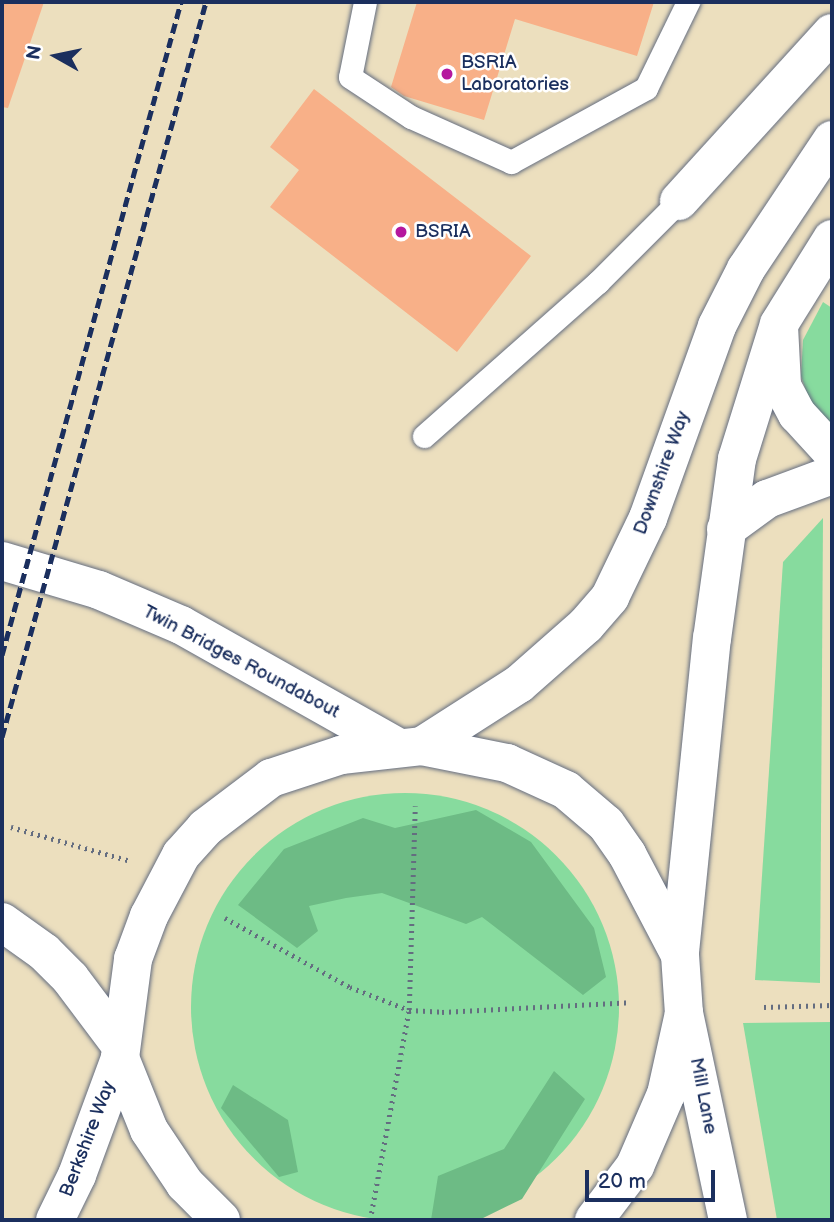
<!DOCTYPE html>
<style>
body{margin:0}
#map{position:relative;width:834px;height:1222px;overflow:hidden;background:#ecdfbe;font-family:"Balsamiq Sans",sans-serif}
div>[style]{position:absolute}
.green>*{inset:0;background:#87db9e}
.round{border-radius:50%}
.forest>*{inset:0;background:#6dbb85}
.building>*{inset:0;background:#f8b088}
.path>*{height:4.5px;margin-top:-2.25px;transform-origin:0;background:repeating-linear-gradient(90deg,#646d80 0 2px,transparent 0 7px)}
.roads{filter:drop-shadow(0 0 2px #646d80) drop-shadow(0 0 2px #646d80)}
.service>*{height:23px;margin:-11.5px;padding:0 11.5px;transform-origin:11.5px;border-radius:11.5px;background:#fff}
.minor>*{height:38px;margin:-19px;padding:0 19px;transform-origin:19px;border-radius:19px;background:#fff}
.primary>*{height:38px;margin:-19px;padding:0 19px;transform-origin:19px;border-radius:19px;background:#fff}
.trunk>*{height:38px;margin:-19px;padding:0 19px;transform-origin:19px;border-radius:19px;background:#fff}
.rail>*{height:5px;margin-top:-2.5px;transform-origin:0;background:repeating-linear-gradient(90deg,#1b2f5e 0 10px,transparent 0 15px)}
.dots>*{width:19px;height:19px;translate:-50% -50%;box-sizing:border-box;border:4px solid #fff;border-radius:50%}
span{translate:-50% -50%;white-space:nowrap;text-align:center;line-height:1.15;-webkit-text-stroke:5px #fff;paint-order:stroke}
.poi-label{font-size:19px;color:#1b2f5e}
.left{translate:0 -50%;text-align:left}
.street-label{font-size:19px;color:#1b2f5e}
.frame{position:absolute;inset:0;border:4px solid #1b2f5e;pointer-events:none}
.north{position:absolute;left:21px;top:21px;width:70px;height:70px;-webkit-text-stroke:5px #fff;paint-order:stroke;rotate:279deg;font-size:19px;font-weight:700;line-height:28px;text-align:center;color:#1b2f5e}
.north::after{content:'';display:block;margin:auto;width:24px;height:32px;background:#1b2f5e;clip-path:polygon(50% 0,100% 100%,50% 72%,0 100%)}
.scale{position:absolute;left:585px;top:1170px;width:130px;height:32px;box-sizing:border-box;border:4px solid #1b2f5e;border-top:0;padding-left:9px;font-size:21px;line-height:24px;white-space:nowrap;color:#1b2f5e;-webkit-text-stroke:5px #fff;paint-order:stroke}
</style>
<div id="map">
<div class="green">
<i style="clip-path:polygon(823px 302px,832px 308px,832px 429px,813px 410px,801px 376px,803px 340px)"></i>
<i style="clip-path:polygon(823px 518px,820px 983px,755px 980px,783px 562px)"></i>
<i class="round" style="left:191px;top:793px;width:428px;height:428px"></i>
<i style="clip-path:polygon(832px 1022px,832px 1220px,777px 1220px,743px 1023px)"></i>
</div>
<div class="forest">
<i style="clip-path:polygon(476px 810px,531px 842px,594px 928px,606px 977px,583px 995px,482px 917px,466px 924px,382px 893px,346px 898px,309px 906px,318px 931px,297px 948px,238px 905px,284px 849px,363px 818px,395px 828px)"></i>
<i style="clip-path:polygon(554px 1071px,585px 1099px,522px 1199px,479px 1220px,431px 1220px,438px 1176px,504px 1149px)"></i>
<i style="clip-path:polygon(233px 1085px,288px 1120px,298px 1172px,279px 1177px,221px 1108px)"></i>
</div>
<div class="building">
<i style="clip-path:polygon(2px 2px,44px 2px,8px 108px,2px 107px)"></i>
<i style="clip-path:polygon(417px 2px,654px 2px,637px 56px,515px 19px,484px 120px,404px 96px,391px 87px)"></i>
<i style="clip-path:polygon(314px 89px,531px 256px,457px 352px,270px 207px,299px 170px,270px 147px)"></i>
</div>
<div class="path">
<i style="left:11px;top:827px;width:124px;rotate:15.9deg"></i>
<i style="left:225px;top:918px;width:143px;rotate:28.9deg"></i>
<i style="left:350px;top:987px;width:63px;rotate:21.3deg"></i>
<i style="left:409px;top:1010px;width:33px;rotate:3deg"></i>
<i style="left:442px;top:1012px;width:188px;rotate:-3deg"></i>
<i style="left:764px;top:1007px;width:68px;rotate:-1.7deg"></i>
<i style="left:370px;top:1220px;width:214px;rotate:-79.5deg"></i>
<i style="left:409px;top:1010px;width:204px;rotate:-88.3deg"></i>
</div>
<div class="roads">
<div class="service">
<i style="left:365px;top:2px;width:76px;rotate:101.3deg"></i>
<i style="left:350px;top:77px;width:73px;rotate:33.3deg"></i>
<i style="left:411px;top:117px;width:110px;rotate:24.2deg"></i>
<i style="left:511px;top:162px;width:154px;rotate:-28.7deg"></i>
<i style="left:646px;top:88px;width:96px;rotate:-64deg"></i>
<i style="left:424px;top:436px;width:232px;rotate:-41.5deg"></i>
<i style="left:598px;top:282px;width:115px;rotate:-45deg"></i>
</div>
<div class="minor">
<i style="left:679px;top:201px;width:227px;rotate:-47.7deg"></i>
<i style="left:779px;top:326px;width:60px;rotate:87.1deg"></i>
<i style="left:782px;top:386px;width:32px;rotate:62deg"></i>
<i style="left:797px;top:414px;width:52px;rotate:47.4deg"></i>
<i style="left:726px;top:529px;width:51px;rotate:-36.2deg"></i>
<i style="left:767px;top:499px;width:69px;rotate:-20.3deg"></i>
</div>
<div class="primary">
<i style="left:2px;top:561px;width:101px;rotate:16.6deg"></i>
<i style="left:99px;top:590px;width:89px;rotate:23.1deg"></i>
<i style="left:181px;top:625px;width:247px;rotate:29.4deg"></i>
<i style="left:2px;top:922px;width:52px;rotate:35.5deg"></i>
<i style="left:44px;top:952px;width:37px;rotate:45deg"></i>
<i style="left:70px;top:978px;width:85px;rotate:53.1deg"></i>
<i style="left:684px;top:1013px;width:212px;rotate:78deg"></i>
</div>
<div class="trunk">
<i style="left:422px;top:746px;width:115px;rotate:-32.6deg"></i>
<i style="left:519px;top:684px;width:89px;rotate:-41.4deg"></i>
<i style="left:586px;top:625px;width:37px;rotate:-49deg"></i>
<i style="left:610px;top:597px;width:88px;rotate:-64.3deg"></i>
<i style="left:648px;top:518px;width:204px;rotate:-70.2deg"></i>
<i style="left:717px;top:326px;width:64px;rotate:-63deg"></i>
<i style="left:746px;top:269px;width:155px;rotate:-56.3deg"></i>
<i style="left:680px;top:952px;width:315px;rotate:-84.2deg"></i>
<i style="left:712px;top:639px;width:182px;rotate:-82.1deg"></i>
<i style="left:737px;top:459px;width:141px;rotate:-72.7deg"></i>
<i style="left:779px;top:324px;width:100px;rotate:-58.1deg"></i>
<i style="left:55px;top:1220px;width:50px;rotate:-63.9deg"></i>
<i style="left:77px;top:1175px;width:125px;rotate:-69.8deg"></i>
<i style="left:221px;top:1220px;width:51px;rotate:-135deg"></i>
<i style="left:185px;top:1184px;width:65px;rotate:-123.7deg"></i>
<i style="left:149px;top:1130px;width:78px;rotate:-111.9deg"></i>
<i style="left:120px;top:1058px;width:100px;rotate:-82.5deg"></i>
<i style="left:133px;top:959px;width:46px;rotate:-69.6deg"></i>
<i style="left:149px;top:916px;width:69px;rotate:-62.3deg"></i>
<i style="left:181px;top:855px;width:36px;rotate:-48deg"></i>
<i style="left:205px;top:828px;width:83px;rotate:-37.1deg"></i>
<i style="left:271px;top:778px;width:74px;rotate:-18.2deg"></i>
<i style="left:341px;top:755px;width:81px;rotate:-6.3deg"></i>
<i style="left:422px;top:746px;width:87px;rotate:11.3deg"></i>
<i style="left:507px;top:763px;width:65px;rotate:24.6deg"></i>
<i style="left:566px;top:790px;width:52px;rotate:40.4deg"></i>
<i style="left:606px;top:824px;width:37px;rotate:55deg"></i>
<i style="left:627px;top:854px;width:114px;rotate:62.3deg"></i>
<i style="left:680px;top:955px;width:58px;rotate:86.1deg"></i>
<i style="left:684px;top:1013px;width:83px;rotate:102.5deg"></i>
<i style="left:666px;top:1094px;width:78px;rotate:113.3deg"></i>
<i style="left:635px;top:1166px;width:68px;rotate:127.2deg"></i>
</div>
</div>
<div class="rail">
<i style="left:2px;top:655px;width:677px;rotate:-74.67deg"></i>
<i style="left:2px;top:737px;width:763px;rotate:-74.49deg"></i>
</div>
<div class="dots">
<i style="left:447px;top:74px;background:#b5179e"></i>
<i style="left:401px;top:232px;background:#b5179e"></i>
</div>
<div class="poi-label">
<span class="left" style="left:461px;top:74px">BSRIA<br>Laboratories</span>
<span class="left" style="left:415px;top:232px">BSRIA</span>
</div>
<div class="street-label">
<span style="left:662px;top:473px;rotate:-70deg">Downshire Way</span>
<span style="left:241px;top:662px;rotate:28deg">Twin Bridges Roundabout</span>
<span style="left:703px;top:1096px;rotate:79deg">Mill Lane</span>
<span style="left:88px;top:1139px;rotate:-69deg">Berkshire Way</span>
</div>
<div class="frame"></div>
<div class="north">N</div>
<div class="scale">20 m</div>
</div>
